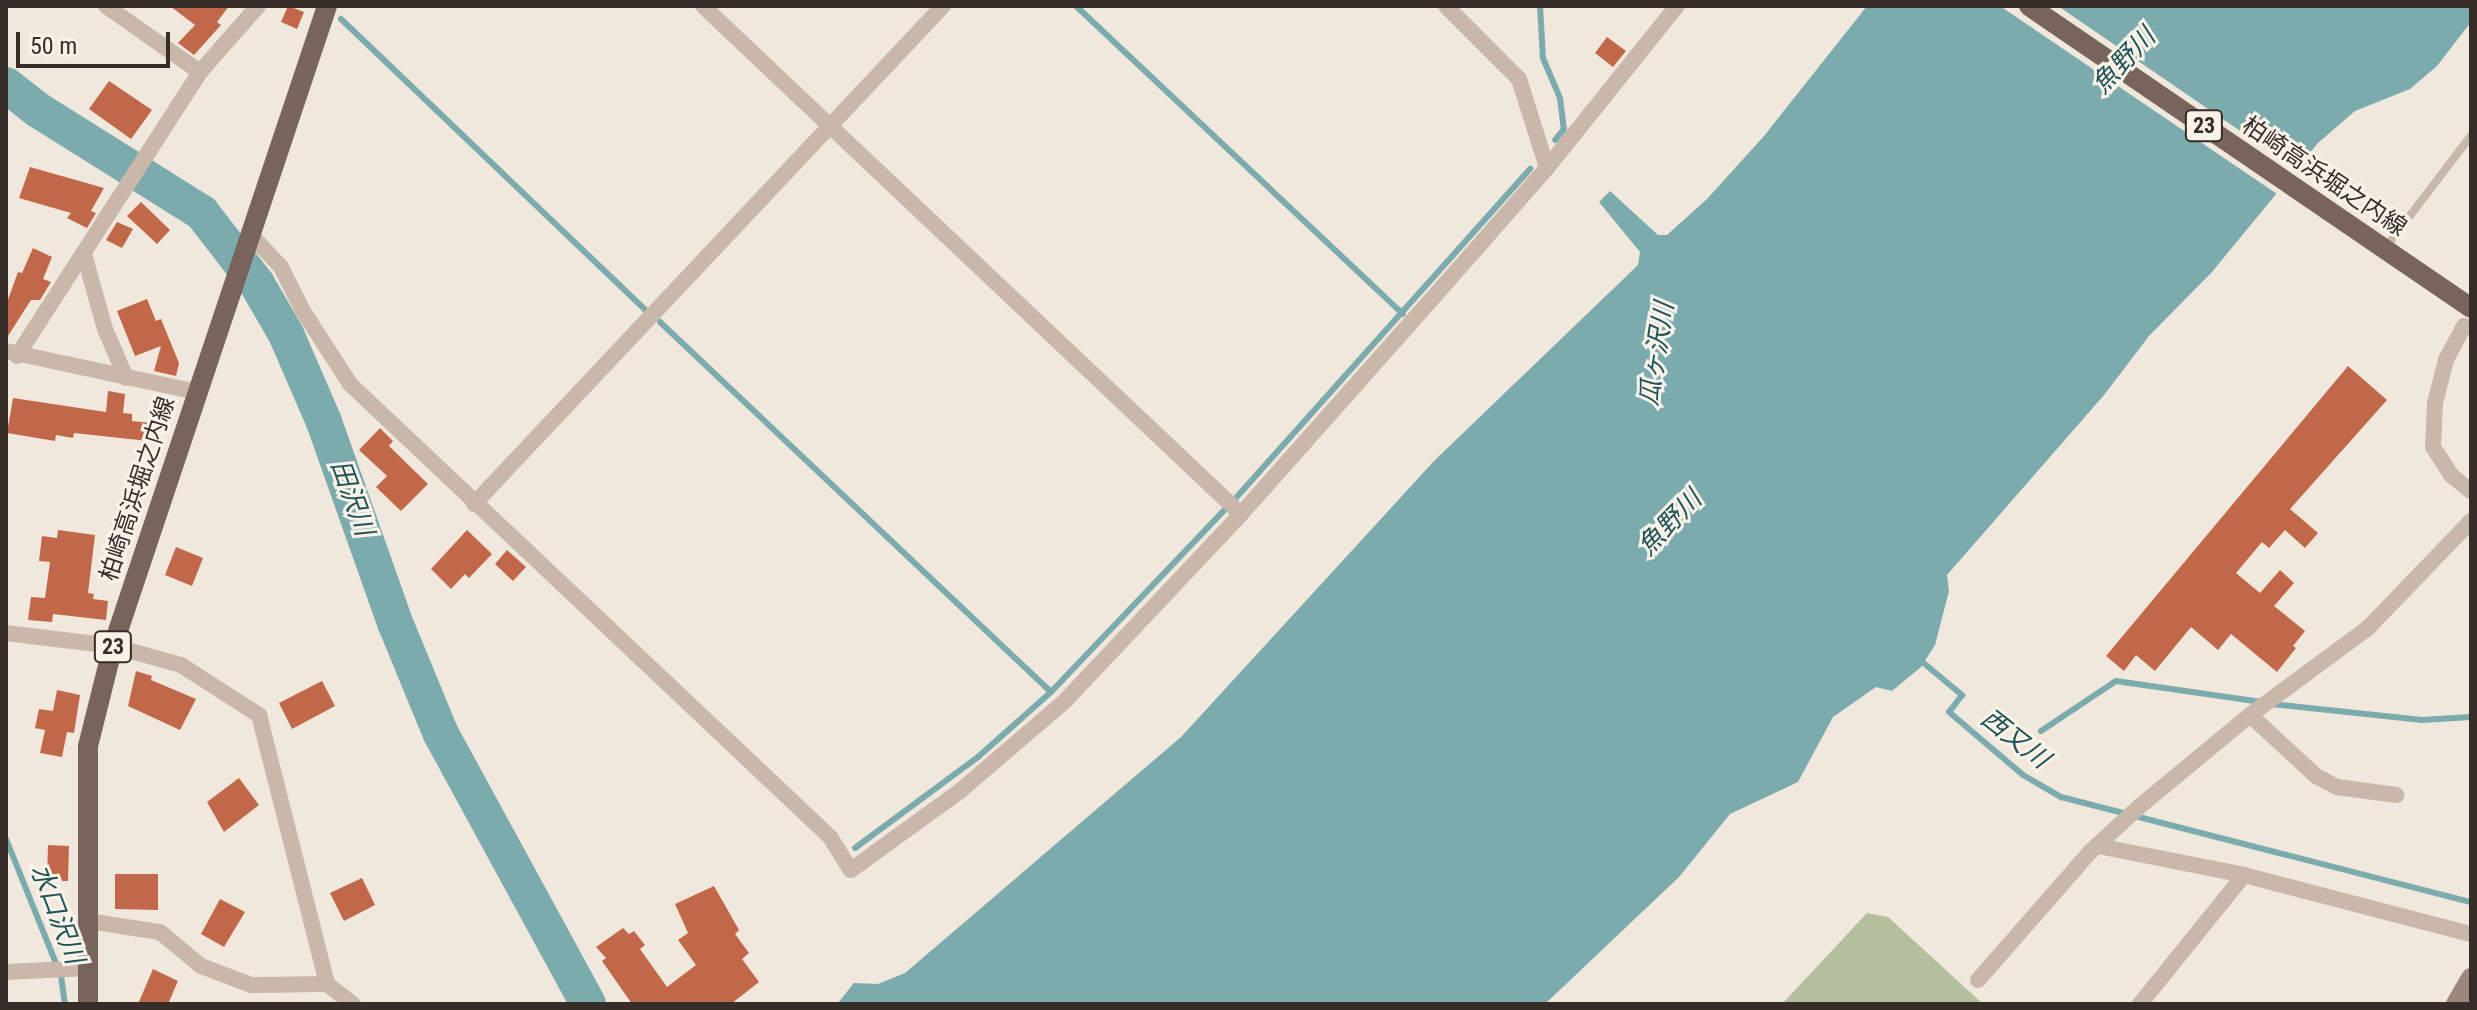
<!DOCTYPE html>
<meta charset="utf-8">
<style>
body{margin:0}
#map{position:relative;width:2477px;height:1010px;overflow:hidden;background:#f1e8dd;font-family:"Roboto Condensed","Noto Sans JP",sans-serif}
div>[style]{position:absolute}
.green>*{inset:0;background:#b4c09d}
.water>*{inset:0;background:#7cabae}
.pier>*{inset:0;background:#f1e8dd}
.stream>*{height:6px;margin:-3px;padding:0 3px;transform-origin:3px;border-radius:3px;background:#7cabae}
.river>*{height:36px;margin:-18px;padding:0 18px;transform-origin:18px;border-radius:18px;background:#7cabae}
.building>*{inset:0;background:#c2684a}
.service>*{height:8px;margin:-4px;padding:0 4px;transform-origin:4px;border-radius:4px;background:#c9b8a9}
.minor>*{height:16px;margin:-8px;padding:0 8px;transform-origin:8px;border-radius:8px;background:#c9b8a9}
.secondary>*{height:20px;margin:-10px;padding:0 10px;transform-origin:10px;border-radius:10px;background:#9d877a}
.primary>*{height:20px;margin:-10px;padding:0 10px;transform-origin:10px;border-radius:10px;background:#78645a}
span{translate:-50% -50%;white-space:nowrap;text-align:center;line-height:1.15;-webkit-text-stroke:6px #f9f2e9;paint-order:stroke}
.shield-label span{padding:2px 6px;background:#f9f2e9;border:2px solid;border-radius:6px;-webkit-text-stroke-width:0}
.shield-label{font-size:22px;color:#362d29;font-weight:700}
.street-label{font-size:24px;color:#362d29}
.water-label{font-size:26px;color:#1f5357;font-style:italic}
.frame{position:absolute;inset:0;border:8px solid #362d29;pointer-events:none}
.scale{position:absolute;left:16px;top:32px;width:154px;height:36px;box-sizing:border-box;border:4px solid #362d29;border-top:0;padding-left:10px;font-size:24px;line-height:28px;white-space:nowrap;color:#362d29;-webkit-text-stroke:6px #f9f2e9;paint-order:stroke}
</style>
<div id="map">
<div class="green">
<i style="clip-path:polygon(1867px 913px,1888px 917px,1983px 1004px,1782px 1004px)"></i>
</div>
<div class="water">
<i style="clip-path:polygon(1867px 6px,2471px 6px,2471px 22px,2437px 66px,2410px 89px,2355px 111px,2318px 143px,2212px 272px,2149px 336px,2104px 395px,1947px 575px,1949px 591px,1935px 645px,1921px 667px,1892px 691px,1876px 687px,1833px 717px,1798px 782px,1730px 814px,1679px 877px,1545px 1004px,837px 1004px,854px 983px,878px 984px,905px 973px,1181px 737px,1434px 461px,1638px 265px,1640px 252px,1599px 202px,1610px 191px,1658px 235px,1667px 235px,1707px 199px,1764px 136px)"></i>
</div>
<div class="pier">
<i style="clip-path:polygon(2000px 6px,2058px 6px,2300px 172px,2280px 196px)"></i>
</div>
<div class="stream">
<i style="left:1076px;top:6px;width:449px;rotate:43.3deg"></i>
<i style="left:1540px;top:6px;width:52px;rotate:86.7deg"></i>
<i style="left:1543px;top:58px;width:43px;rotate:67deg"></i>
<i style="left:1560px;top:98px;width:31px;rotate:83deg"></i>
<i style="left:1564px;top:129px;width:14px;rotate:129deg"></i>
<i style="left:341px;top:19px;width:423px;rotate:43.7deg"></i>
<i style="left:660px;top:322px;width:538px;rotate:43.42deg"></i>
<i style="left:1235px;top:499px;width:443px;rotate:-48.2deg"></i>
<i style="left:1920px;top:660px;width:55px;rotate:39.8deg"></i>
<i style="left:1962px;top:695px;width:21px;rotate:127deg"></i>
<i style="left:1949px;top:712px;width:97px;rotate:40.4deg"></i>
<i style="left:2023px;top:775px;width:44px;rotate:30.1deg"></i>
<i style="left:2061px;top:797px;width:423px;rotate:14.4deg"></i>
<i style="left:2272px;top:704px;width:151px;rotate:6.1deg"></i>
<i style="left:2422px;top:720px;width:49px;rotate:-3.5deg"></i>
<i style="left:2041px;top:731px;width:90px;rotate:-33.7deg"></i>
<i style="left:2116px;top:681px;width:147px;rotate:8.2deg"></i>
<i style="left:6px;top:839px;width:148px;rotate:68.1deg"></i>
<i style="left:61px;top:976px;width:28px;rotate:82deg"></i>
<i style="left:855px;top:848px;width:153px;rotate:-36.5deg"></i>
<i style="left:978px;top:757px;width:98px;rotate:-41.7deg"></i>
<i style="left:1051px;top:692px;width:254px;rotate:-46.4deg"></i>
</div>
<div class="river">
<i style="left:6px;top:85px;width:41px;rotate:38deg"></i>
<i style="left:38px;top:110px;width:194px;rotate:32.1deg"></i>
<i style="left:202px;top:213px;width:90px;rotate:52.2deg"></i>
<i style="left:257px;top:284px;width:58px;rotate:59.9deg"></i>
<i style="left:286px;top:334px;width:96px;rotate:66.6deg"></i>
<i style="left:324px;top:422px;width:215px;rotate:70.5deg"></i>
<i style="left:396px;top:625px;width:118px;rotate:67.6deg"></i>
<i style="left:441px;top:734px;width:307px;rotate:61.4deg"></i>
</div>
<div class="building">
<i style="clip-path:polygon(170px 6px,229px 6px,217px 22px,221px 25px,194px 55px,178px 43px,195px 25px)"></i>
<i style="clip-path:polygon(288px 6px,304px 12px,297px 29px,281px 22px)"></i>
<i style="clip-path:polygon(1607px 37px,1626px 51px,1613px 67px,1595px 53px)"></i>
<i style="clip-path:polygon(109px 81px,152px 110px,131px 139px,89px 109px)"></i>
<i style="clip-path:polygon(30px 167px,104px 188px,91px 211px,96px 213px,87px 228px,67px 218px,71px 213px,19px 198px)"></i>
<i style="clip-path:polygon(141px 202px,170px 230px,157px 244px,127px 216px)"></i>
<i style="clip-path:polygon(117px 222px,133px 229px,122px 248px,106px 240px)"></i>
<i style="clip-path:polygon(33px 248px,52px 257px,43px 279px,51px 282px,40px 300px,31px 300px,6px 339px,6px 305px,18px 272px,22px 273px)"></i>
<i style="clip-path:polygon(147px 299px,156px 321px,161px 319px,179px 363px,176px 376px,154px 371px,161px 346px,135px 356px,117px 311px)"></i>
<i style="clip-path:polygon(2348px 366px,2387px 400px,2290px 509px,2318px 533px,2305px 548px,2285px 530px,2269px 548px,2262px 542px,2236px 573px,2260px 593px,2280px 570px,2294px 583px,2274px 606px,2305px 631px,2293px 646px,2296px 648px,2277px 672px,2231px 634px,2218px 650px,2191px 627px,2155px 671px,2136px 655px,2124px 671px,2106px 656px)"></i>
<i style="clip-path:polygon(108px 391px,125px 394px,123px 413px,132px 414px,132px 421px,151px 423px,148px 441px,74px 433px,73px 438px,56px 435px,55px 441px,7px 433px,13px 398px,106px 412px)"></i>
<i style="clip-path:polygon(380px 428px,393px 441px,389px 446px,428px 484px,401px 511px,376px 487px,387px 476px,359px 450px)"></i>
<i style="clip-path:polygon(58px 530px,95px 535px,88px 593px,94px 594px,93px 599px,108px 601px,106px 620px,53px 614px,52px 622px,28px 620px,31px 597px,45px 598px,50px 562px,39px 561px,42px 536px,57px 538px)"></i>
<i style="clip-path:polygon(467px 530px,492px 554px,469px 578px,465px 574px,451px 589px,431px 569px)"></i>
<i style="clip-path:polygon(176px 547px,203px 558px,192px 586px,165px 575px)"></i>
<i style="clip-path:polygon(507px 550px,526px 567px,513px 581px,495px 564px)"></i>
<i style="clip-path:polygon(136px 671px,152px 676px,151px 680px,196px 699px,180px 730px,128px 706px)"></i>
<i style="clip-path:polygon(322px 681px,335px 706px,292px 729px,279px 703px)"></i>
<i style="clip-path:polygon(57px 690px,80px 695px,74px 733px,67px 732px,62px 757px,40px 753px,45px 730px,35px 728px,39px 709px,53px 711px)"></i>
<i style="clip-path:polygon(239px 778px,259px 805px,224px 832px,207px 802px)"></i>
<i style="clip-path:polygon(48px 845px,69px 846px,68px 881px,47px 881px)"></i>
<i style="clip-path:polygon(115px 874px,158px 874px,158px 910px,115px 909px)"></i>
<i style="clip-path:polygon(362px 878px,375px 905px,344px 921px,330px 893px)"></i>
<i style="clip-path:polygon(714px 886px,739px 930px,735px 934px,749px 953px,742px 959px,759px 982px,731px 1004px,632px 1004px,602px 961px,606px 958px,596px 947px,623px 928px,629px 934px,634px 931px,645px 945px,640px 949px,667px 987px,696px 965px,678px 940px,688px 933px,675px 904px)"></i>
<i style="clip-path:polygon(220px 899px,245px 912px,224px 947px,201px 934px)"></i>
<i style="clip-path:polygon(153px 969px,178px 981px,168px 1004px,138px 1004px)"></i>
</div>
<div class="service">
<i style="left:2386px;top:247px;width:140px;rotate:-52.6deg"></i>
</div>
<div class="minor">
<i style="left:106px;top:6px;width:115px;rotate:35.1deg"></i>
<i style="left:703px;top:6px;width:740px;rotate:43.36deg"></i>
<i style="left:1446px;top:6px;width:103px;rotate:45deg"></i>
<i style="left:1519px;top:79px;width:93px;rotate:72.5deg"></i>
<i style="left:251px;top:235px;width:44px;rotate:46.8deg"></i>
<i style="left:281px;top:267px;width:49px;rotate:63.4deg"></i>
<i style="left:303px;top:311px;width:87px;rotate:57.2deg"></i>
<i style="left:350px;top:384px;width:660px;rotate:43.34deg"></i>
<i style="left:830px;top:837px;width:39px;rotate:58deg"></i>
<i style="left:851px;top:870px;width:135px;rotate:-35.9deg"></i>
<i style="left:960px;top:791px;width:137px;rotate:-40.6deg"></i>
<i style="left:1064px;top:702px;width:258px;rotate:-46.7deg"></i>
<i style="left:1241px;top:514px;width:309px;rotate:-48.4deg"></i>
<i style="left:1446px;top:283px;width:153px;rotate:-48.7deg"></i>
<i style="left:1547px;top:168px;width:208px;rotate:-51.3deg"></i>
<i style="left:84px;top:254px;width:78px;rotate:74.4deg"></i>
<i style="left:105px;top:329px;width:53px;rotate:66.8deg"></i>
<i style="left:2464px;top:326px;width:38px;rotate:118deg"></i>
<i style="left:2446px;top:360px;width:44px;rotate:104.3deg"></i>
<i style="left:2435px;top:403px;width:44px;rotate:92.6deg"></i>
<i style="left:2433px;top:447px;width:33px;rotate:57deg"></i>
<i style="left:2451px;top:475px;width:26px;rotate:39deg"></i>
<i style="left:6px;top:351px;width:196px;rotate:12.1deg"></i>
<i style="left:17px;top:356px;width:338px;rotate:-57.2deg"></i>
<i style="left:200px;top:72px;width:88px;rotate:-48.7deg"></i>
<i style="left:474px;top:504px;width:684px;rotate:-46.72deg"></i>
<i style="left:6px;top:633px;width:108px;rotate:6.9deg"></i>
<i style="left:113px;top:646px;width:71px;rotate:15.6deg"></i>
<i style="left:181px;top:665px;width:93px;rotate:32.7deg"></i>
<i style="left:259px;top:715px;width:277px;rotate:75.8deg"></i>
<i style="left:327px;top:984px;width:33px;rotate:38deg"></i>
<i style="left:2250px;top:715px;width:90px;rotate:42.7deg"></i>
<i style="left:2316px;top:776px;width:24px;rotate:28deg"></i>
<i style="left:2337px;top:787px;width:60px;rotate:7.7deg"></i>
<i style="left:2098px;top:846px;width:149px;rotate:11.2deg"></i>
<i style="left:2244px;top:875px;width:235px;rotate:14.6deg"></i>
<i style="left:88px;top:921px;width:73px;rotate:8.7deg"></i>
<i style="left:160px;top:932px;width:53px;rotate:39.7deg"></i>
<i style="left:201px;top:966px;width:53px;rotate:20.8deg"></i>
<i style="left:251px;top:985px;width:76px;rotate:-0.8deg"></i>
<i style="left:6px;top:972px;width:82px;rotate:-2.8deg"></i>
<i style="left:1978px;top:980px;width:170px;rotate:-48.8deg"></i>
<i style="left:2090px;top:852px;width:68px;rotate:-42.6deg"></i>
<i style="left:2140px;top:806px;width:143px;rotate:-39.6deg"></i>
<i style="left:2250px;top:715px;width:147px;rotate:-36.4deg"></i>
<i style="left:2368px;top:628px;width:149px;rotate:-46.1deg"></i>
<i style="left:2140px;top:1004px;width:166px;rotate:-51.1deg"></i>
</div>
<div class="secondary">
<i style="left:2456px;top:1004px;width:30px;rotate:-60deg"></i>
</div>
<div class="primary">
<i style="left:2029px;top:6px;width:535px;rotate:34.34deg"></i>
<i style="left:88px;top:1004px;width:258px;rotate:-90deg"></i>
<i style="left:88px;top:746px;width:103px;rotate:-76deg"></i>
<i style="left:113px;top:646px;width:675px;rotate:-71.51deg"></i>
</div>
<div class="shield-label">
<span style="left:2204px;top:126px">23</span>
<span style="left:113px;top:647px">23</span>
</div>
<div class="street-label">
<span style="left:2324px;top:177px;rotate:34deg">柏崎高浜堀之内線</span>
<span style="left:138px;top:489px;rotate:-72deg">柏崎高浜堀之内線</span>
</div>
<div class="water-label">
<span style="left:2124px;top:61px;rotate:-47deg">魚野川</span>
<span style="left:1657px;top:354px;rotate:-81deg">瓜ヶ沢川</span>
<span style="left:352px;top:498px;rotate:70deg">田沢川</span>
<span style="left:1670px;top:523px;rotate:-46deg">魚野川</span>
<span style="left:2015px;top:739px;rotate:38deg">西又川</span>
<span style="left:57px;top:914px;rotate:69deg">水口沢川</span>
</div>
<div class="frame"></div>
<div class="scale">50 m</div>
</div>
